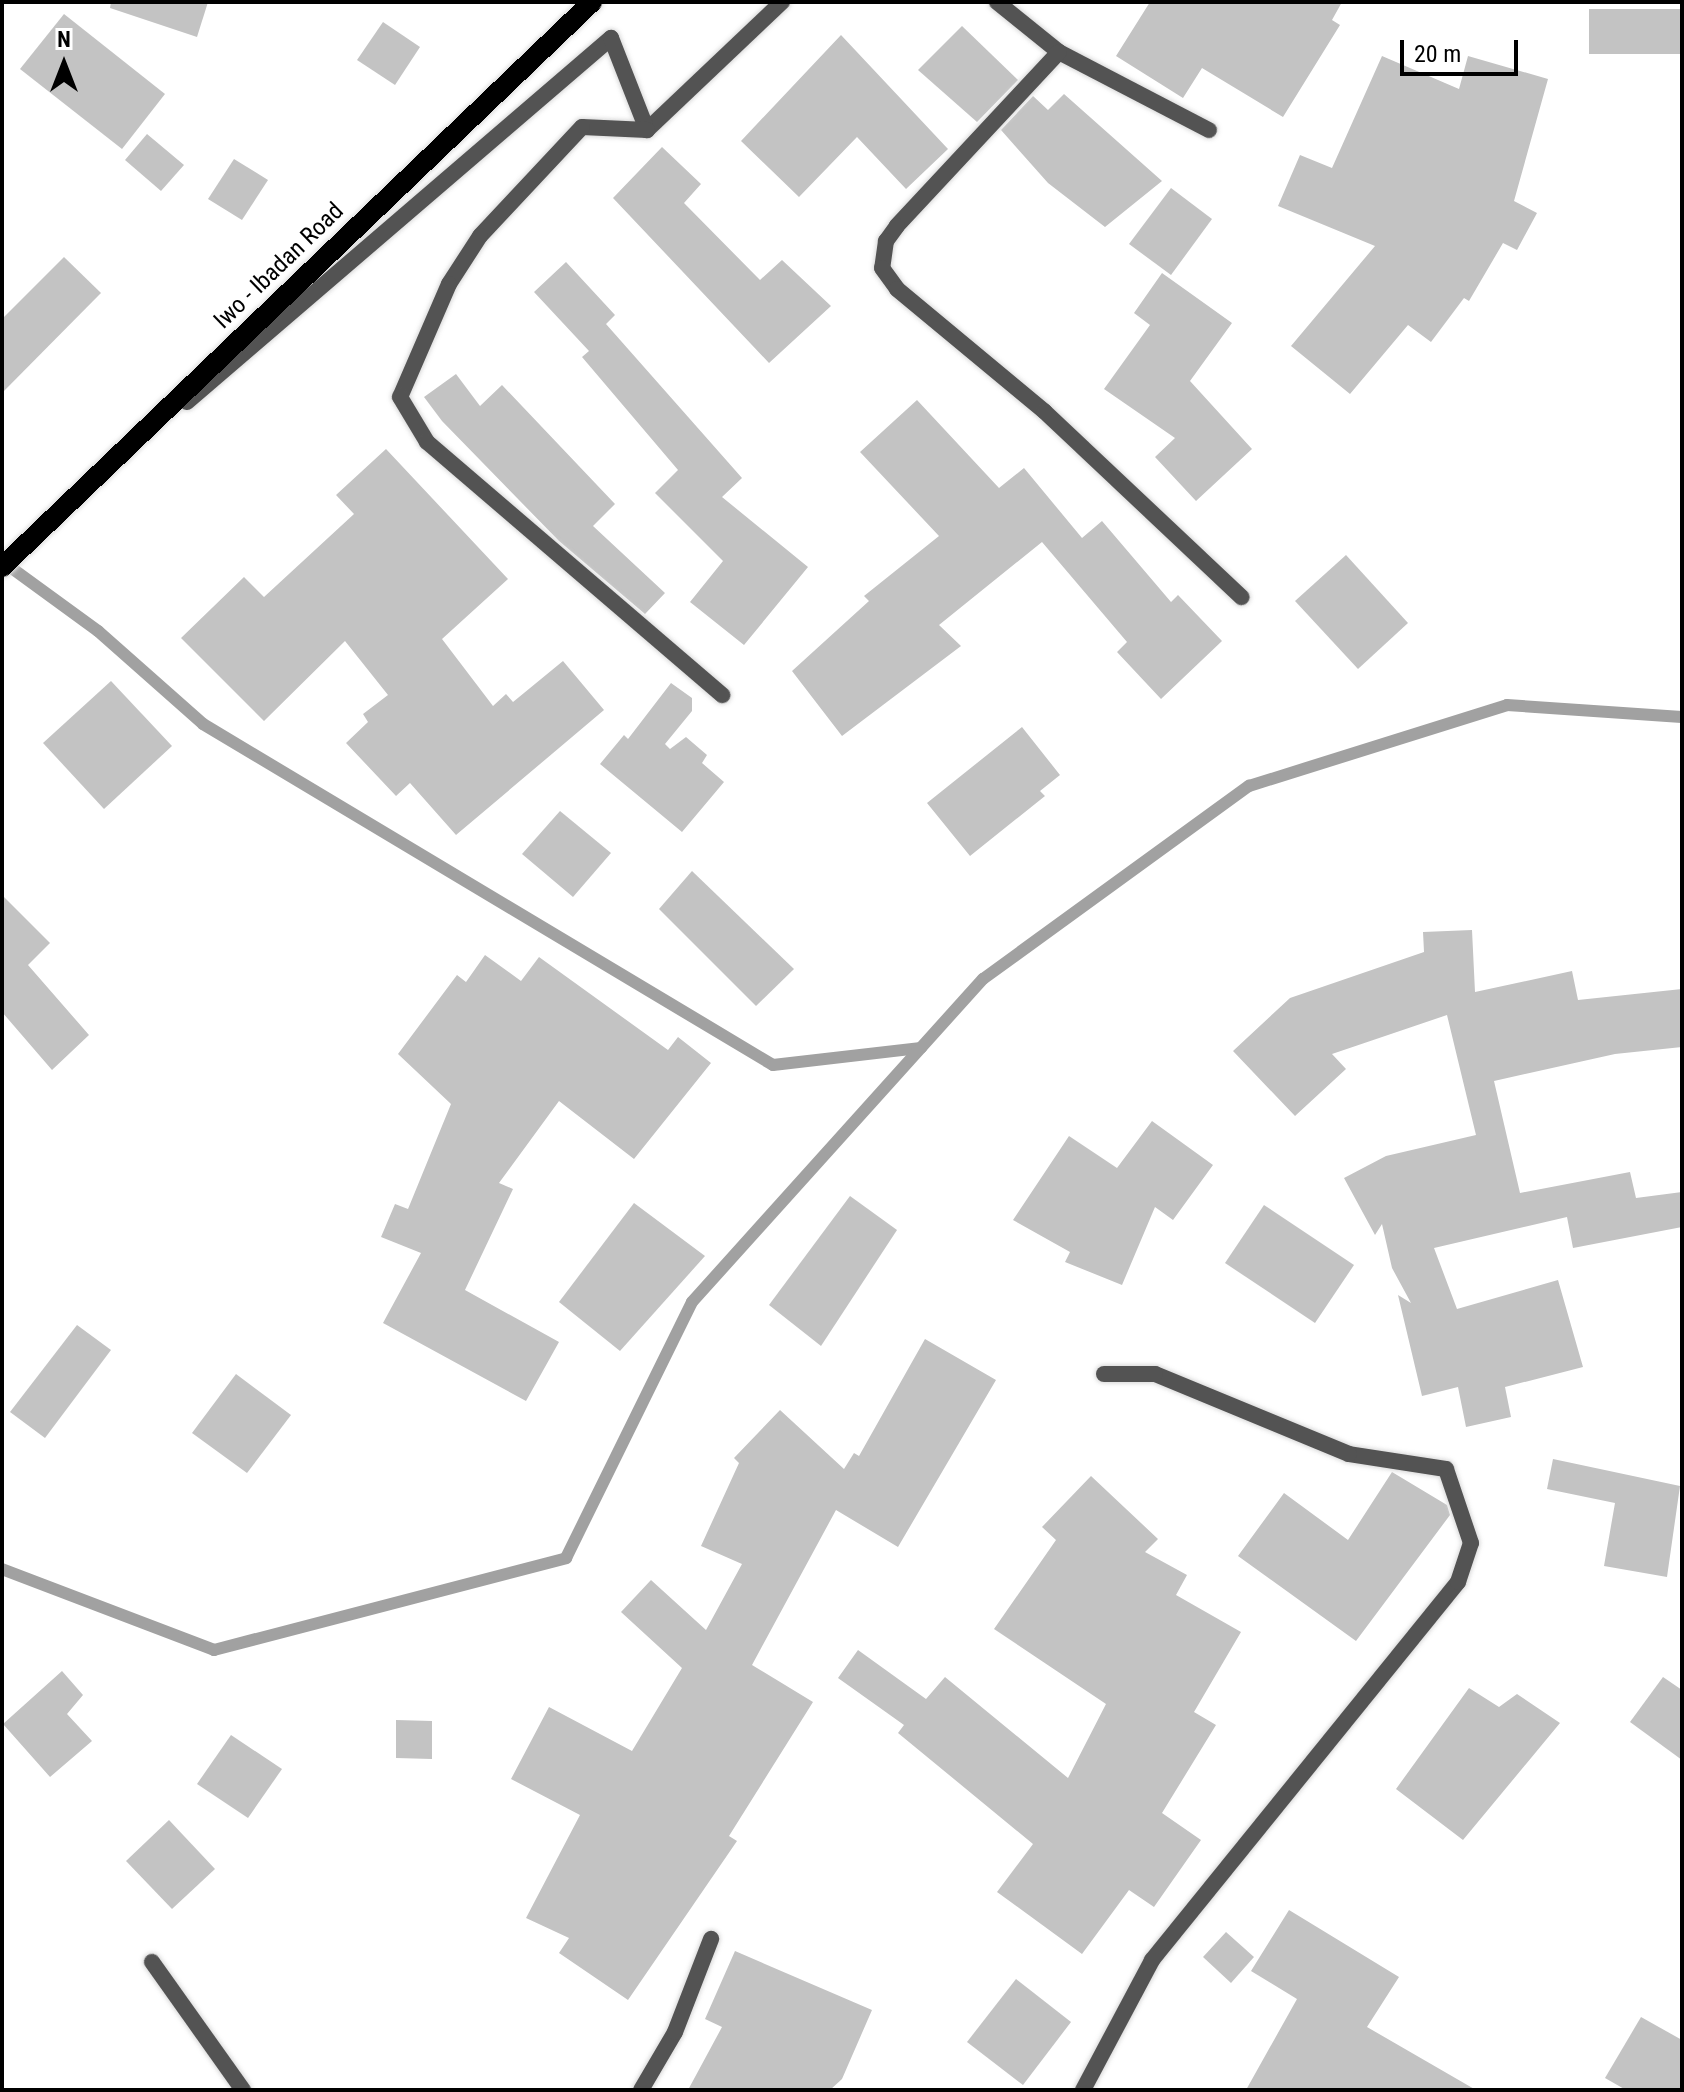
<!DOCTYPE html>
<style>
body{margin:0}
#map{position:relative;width:1684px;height:2092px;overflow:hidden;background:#fff;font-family:"Roboto Condensed",sans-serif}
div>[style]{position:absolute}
.stream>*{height:12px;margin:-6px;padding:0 6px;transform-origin:6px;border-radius:6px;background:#a1a1a1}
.building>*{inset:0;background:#c3c3c3}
.roads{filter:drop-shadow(0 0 2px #dbdbdb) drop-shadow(0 0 2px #dbdbdb)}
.street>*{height:16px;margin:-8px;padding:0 8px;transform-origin:8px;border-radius:8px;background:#535353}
.primary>*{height:20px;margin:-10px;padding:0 10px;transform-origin:10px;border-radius:10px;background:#000}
span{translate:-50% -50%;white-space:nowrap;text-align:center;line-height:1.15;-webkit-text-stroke:6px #fff;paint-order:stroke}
.street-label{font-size:24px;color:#000}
.frame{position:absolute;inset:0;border:4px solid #000;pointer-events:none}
.north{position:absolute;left:24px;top:24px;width:80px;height:80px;-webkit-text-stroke:6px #fff;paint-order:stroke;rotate:0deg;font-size:22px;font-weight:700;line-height:32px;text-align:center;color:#000}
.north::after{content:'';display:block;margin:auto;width:28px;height:36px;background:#000;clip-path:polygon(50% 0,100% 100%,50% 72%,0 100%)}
.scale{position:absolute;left:1400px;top:40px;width:118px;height:36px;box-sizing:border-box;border:4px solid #000;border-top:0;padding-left:10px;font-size:24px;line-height:28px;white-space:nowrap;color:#000;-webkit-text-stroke:6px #fff;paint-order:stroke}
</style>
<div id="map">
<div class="stream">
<i style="left:2px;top:561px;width:119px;rotate:36.1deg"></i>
<i style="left:98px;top:631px;width:140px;rotate:41.5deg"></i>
<i style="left:203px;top:724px;width:664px;rotate:30.89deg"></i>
<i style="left:773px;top:1065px;width:149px;rotate:-6.6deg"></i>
<i style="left:2px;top:1569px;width:227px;rotate:20.9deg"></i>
<i style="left:214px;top:1650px;width:364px;rotate:-14.6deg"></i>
<i style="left:566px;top:1558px;width:285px;rotate:-63.8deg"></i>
<i style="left:692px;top:1302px;width:435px;rotate:-48deg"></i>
<i style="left:983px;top:979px;width:329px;rotate:-36deg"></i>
<i style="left:1249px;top:786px;width:270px;rotate:-17.4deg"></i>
<i style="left:1507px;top:705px;width:175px;rotate:3.9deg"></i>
</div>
<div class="building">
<i style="clip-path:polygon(111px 2px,208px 2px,197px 37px,110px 8px)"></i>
<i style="clip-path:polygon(1150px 2px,1342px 2px,1332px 20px,1340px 25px,1283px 117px,1202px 68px,1183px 98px,1116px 56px)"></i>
<i style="clip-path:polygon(1589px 9px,1682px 9px,1682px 54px,1589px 54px)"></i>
<i style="clip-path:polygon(64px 14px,165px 94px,122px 149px,20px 69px)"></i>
<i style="clip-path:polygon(383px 22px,420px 47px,395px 85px,357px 60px)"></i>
<i style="clip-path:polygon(962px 26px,1018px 80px,977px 122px,918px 70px)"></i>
<i style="clip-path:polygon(841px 35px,948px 149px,906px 189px,857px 137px,799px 197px,741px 141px)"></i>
<i style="clip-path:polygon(1382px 56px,1459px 89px,1468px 56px,1548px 79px,1514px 201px,1537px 213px,1517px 250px,1503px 243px,1469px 301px,1464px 298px,1431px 342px,1408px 325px,1350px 394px,1291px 346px,1375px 246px,1278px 206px,1300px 155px,1332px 168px)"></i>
<i style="clip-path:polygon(1064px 94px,1162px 181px,1105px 227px,1048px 183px,1001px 130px,1033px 96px,1048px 110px)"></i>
<i style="clip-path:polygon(147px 134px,184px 165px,161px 191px,125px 160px)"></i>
<i style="clip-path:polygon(662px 147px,701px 184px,684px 203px,760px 280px,782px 260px,831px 306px,769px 363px,613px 198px)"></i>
<i style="clip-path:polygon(234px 159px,268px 180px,242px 220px,208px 199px)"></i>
<i style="clip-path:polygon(1171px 188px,1212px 219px,1171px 275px,1129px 244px)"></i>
<i style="clip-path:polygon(64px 257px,101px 293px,2px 393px,2px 319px)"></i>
<i style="clip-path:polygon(566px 262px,615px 315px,606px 324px,742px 478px,722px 497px,808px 567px,744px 645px,690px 602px,723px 561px,655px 493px,678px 470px,582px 357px,589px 351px,534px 292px)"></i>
<i style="clip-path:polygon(1162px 273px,1232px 323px,1190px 381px,1252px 449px,1196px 501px,1155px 457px,1175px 438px,1104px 389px,1150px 325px,1134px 313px)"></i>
<i style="clip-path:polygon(456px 374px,480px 406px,502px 385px,615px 504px,593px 526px,665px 593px,645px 614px,559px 541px,442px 421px,424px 397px)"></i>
<i style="clip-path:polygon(917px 400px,999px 488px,1024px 468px,1082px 538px,1102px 521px,1171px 602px,1178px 595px,1222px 641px,1161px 699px,1117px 652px,1127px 642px,1042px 542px,939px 625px,961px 646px,842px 736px,792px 671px,869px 601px,864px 596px,939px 536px,860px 452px)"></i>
<i style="clip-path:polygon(386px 449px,508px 579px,442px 639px,493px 706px,506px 694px,513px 702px,563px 661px,604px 710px,456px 835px,410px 783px,396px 796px,346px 743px,368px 722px,363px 714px,388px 695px,345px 641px,264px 721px,181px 638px,244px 577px,264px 597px,354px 514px,336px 495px)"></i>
<i style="clip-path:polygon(1346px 555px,1408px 623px,1358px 669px,1295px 601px)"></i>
<i style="clip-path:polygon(111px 681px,172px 746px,104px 809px,43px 743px)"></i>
<i style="clip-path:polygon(671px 683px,692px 698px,692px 711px,665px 744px,670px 749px,686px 737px,707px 755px,702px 763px,724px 782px,682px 832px,600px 764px,624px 735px,628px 739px)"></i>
<i style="clip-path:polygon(1022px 727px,1060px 775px,1040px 791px,1045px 796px,970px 856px,927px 803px)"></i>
<i style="clip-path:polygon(560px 811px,611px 853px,573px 897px,522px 854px)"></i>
<i style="clip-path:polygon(692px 871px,794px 969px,756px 1006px,659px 909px)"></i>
<i style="clip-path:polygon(2px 895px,50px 943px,28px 965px,89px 1035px,52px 1070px,2px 1012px)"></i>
<i style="clip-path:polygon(1472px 930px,1475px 992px,1572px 971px,1578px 1000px,1682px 989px,1682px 1047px,1615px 1054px,1494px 1081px,1520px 1193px,1630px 1172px,1636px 1198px,1682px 1192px,1682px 1227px,1573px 1248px,1567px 1217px,1434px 1248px,1457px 1309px,1558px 1280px,1583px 1367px,1505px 1387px,1511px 1417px,1466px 1427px,1458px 1387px,1422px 1396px,1398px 1295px,1411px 1303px,1392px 1268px,1382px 1224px,1375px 1235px,1344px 1178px,1386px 1156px,1476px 1135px,1447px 1015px,1332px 1054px,1346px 1069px,1295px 1116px,1233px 1051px,1290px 998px,1424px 952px,1423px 932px)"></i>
<i style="clip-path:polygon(485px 955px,521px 981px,539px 957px,668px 1050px,678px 1037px,711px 1063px,634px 1159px,559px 1101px,499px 1183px,513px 1189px,465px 1290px,559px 1342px,526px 1401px,383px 1323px,421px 1253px,381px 1237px,395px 1204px,408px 1209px,451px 1104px,398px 1054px,457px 975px,466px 982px)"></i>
<i style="clip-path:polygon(1152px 1121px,1213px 1165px,1173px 1220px,1155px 1207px,1122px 1285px,1065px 1262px,1070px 1252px,1013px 1220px,1069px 1136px,1117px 1168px)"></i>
<i style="clip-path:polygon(850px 1196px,897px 1230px,821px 1346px,769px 1305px)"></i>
<i style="clip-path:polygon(634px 1203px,705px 1256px,620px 1351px,559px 1302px)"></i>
<i style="clip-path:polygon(1264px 1205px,1354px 1265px,1315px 1323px,1225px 1263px)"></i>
<i style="clip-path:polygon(77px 1325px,111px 1350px,45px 1438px,10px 1412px)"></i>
<i style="clip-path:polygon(925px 1339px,996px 1380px,898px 1547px,836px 1510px,752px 1665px,813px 1702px,729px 1836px,737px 1841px,628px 2000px,559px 1953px,569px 1938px,526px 1918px,580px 1815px,511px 1779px,549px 1707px,632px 1751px,682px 1668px,621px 1612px,651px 1580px,706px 1630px,742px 1564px,701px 1546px,739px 1463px,734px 1458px,780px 1410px,844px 1469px,854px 1453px,859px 1456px)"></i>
<i style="clip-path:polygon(236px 1374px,291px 1415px,247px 1473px,192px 1433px)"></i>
<i style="clip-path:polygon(1553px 1459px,1680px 1486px,1667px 1577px,1604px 1566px,1615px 1503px,1547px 1489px)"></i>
<i style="clip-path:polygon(1392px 1472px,1447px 1505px,1450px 1515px,1356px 1641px,1238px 1556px,1284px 1493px,1348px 1540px)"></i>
<i style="clip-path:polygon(1091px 1476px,1158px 1539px,1145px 1552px,1187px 1575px,1176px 1595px,1241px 1632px,1194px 1712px,1216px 1725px,1162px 1813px,1201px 1840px,1154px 1907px,1129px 1890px,1082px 1954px,997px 1892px,1033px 1844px,898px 1733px,904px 1725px,838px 1678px,858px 1650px,926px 1699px,945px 1677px,1068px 1778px,1106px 1704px,994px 1629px,1056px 1540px,1042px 1527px)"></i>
<i style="clip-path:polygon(62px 1671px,83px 1695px,67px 1714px,92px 1741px,50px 1777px,3px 1724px)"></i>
<i style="clip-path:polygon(1663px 1677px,1682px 1690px,1682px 1760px,1630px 1722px)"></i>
<i style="clip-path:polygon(1469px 1688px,1499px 1707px,1517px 1694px,1560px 1723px,1463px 1840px,1396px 1789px)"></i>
<i style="clip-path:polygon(396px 1720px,432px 1721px,432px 1759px,396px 1758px)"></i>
<i style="clip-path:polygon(231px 1735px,282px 1769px,248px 1818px,197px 1784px)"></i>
<i style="clip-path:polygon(169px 1820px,215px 1869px,172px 1909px,126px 1861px)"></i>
<i style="clip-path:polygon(1289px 1910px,1399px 1977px,1367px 2027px,1476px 2090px,1246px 2090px,1297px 1999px,1251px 1971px)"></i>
<i style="clip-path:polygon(1226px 1932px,1254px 1957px,1231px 1983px,1203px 1957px)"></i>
<i style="clip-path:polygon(735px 1951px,872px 2010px,842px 2079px,830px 2090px,688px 2090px,722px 2027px,705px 2019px)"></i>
<i style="clip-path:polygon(1016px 1979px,1071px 2022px,1023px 2085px,967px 2042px)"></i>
<i style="clip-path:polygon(1641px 2017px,1682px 2040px,1682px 2090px,1626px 2090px,1605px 2078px)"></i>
</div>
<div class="roads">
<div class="street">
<i style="left:997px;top:2px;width:80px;rotate:38.9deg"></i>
<i style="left:1059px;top:52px;width:169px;rotate:27.5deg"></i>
<i style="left:1059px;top:52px;width:238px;rotate:133deg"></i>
<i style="left:897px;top:226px;width:19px;rotate:126deg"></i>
<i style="left:886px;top:241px;width:27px;rotate:98deg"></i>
<i style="left:882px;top:268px;width:26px;rotate:54deg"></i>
<i style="left:897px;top:289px;width:192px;rotate:39.7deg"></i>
<i style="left:1045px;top:412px;width:270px;rotate:43.3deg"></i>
<i style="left:647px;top:130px;width:186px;rotate:-43.5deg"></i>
<i style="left:187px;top:402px;width:559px;rotate:-40.65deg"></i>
<i style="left:611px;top:38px;width:99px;rotate:68.6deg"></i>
<i style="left:647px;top:130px;width:65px;rotate:-177.4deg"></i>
<i style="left:582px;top:127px;width:149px;rotate:133.1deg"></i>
<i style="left:480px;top:236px;width:57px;rotate:122.9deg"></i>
<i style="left:449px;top:284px;width:123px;rotate:113.4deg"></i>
<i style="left:400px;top:397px;width:52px;rotate:59deg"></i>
<i style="left:427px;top:442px;width:389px;rotate:40.6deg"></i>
<i style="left:152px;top:1962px;width:157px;rotate:54.6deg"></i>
<i style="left:641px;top:2090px;width:67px;rotate:-59.6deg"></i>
<i style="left:675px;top:2032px;width:100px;rotate:-68.8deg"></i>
<i style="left:1083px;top:2090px;width:147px;rotate:-62deg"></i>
<i style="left:1152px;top:1960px;width:486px;rotate:-51deg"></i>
<i style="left:1458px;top:1582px;width:41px;rotate:-71.6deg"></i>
<i style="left:1471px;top:1543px;width:78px;rotate:-108.7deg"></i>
<i style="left:1446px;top:1469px;width:98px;rotate:-171.2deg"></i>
<i style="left:1349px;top:1454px;width:210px;rotate:-157.6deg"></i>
<i style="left:1155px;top:1374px;width:51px;rotate:180deg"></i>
</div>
<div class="primary">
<i style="left:2px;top:567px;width:817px;rotate:-43.76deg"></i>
</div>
</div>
<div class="street-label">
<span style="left:279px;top:266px;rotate:-44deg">Iwo - Ibadan Road</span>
</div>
<div class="frame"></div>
<div class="north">N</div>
<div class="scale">20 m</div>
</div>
